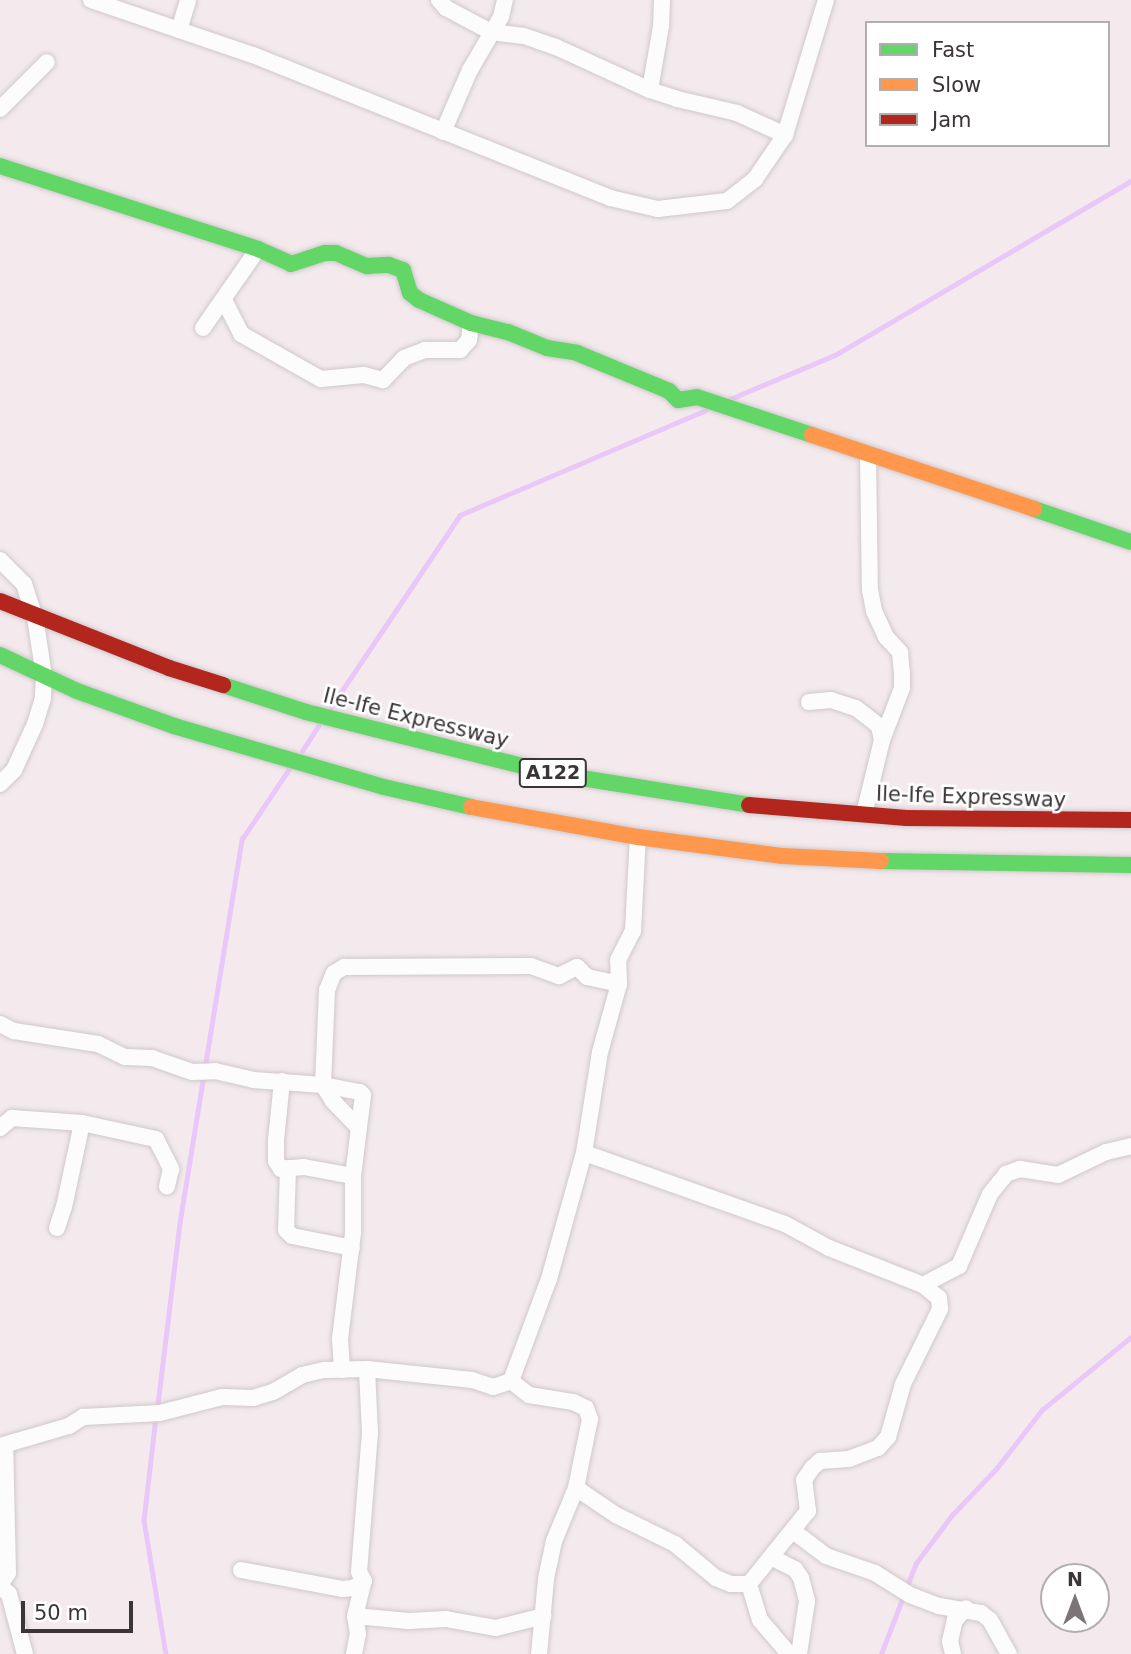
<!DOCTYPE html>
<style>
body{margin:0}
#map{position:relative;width:1131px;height:1654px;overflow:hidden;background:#f4eaed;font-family:"DejaVu Sans",sans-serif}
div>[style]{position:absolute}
.stream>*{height:4.5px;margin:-2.25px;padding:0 2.25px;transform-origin:2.25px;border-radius:2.25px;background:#eac7f9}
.roads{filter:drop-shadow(0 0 2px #cfc8cb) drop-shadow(0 0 2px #cfc8cb)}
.street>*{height:16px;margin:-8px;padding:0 8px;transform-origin:8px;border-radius:8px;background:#fdfcfc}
.fast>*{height:16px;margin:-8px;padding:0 8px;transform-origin:8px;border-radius:8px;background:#63d668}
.slow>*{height:16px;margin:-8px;padding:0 8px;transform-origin:8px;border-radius:8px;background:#ff974d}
.jam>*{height:16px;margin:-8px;padding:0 8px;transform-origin:8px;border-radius:8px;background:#b3261e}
span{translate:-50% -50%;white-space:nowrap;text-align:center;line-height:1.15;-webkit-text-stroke:5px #fff;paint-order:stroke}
.shield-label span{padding:2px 5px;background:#fff;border:2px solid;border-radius:5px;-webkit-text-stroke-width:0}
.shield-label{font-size:19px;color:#3c3538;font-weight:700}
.street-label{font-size:21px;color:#3c3538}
.legend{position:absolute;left:865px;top:21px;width:245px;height:126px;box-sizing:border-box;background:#fff;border:2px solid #b1aeaf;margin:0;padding:9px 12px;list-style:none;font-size:21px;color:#3c3538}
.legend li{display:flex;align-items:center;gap:14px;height:35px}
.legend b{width:35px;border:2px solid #b1aeaf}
.north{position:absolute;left:1040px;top:1563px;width:70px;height:70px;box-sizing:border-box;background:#fff;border:2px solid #b1aeaf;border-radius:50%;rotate:0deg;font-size:19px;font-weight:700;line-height:28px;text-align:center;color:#3c3538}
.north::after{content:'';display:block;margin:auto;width:24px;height:32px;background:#7c7477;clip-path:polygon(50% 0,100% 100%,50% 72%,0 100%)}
.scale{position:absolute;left:21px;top:1601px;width:112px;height:32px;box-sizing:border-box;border:4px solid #3c3538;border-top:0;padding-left:9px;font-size:21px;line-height:24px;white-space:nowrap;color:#3c3538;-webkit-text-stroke:5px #fff;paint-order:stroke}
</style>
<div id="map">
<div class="stream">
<i style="left:730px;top:399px;width:116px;rotate:-22.8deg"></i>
<i style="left:837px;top:354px;width:341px;rotate:-30.5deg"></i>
<i style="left:331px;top:707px;width:231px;rotate:-56.1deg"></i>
<i style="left:460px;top:515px;width:267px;rotate:-23.1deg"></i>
<i style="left:302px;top:751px;width:30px;rotate:-57deg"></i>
<i style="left:157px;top:1409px;width:190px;rotate:-83.1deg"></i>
<i style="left:180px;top:1220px;width:386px;rotate:-80.8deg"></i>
<i style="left:242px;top:839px;width:84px;rotate:-56.1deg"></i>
<i style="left:156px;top:1417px;width:104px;rotate:96.6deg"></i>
<i style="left:144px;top:1520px;width:136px;rotate:80.7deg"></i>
<i style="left:881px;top:1654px;width:97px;rotate:-69deg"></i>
<i style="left:916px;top:1563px;width:60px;rotate:-53.1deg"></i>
<i style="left:952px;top:1515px;width:64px;rotate:-46.3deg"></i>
<i style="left:996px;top:1469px;width:75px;rotate:-52.1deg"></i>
<i style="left:1042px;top:1410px;width:115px;rotate:-39.4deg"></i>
</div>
<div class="roads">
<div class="street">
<i style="left:91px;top:0;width:171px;rotate:18.8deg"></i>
<i style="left:253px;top:55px;width:385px;rotate:21.8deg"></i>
<i style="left:610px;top:198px;width:49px;rotate:12.9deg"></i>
<i style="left:658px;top:209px;width:69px;rotate:-6.6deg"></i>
<i style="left:727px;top:201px;width:36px;rotate:-38deg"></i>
<i style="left:755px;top:179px;width:53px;rotate:-55.7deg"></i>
<i style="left:785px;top:135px;width:141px;rotate:-73.1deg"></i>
<i style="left:439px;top:0;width:11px;rotate:49deg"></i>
<i style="left:446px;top:8px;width:51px;rotate:28.1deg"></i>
<i style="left:491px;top:32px;width:33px;rotate:7deg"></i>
<i style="left:524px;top:36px;width:34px;rotate:19deg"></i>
<i style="left:556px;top:47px;width:103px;rotate:24.6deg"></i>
<i style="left:662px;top:0;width:26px;rotate:92deg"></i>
<i style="left:661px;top:26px;width:65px;rotate:99.8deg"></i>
<i style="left:650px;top:90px;width:28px;rotate:18deg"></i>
<i style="left:677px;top:99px;width:62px;rotate:13.1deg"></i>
<i style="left:737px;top:113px;width:53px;rotate:24.6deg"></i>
<i style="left:179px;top:30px;width:31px;rotate:-73deg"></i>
<i style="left:0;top:109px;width:66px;rotate:-45deg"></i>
<i style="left:443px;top:132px;width:68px;rotate:-66.5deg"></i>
<i style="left:470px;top:70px;width:61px;rotate:-59.7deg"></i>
<i style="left:501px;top:17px;width:17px;rotate:-77deg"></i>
<i style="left:224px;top:300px;width:38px;rotate:63deg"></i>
<i style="left:241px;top:334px;width:92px;rotate:29.4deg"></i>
<i style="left:321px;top:379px;width:43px;rotate:-5.3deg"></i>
<i style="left:364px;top:375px;width:20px;rotate:15deg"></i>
<i style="left:383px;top:380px;width:30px;rotate:-46deg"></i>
<i style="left:404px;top:358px;width:22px;rotate:-21deg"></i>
<i style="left:425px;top:350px;width:35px"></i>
<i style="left:460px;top:350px;width:13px;rotate:-48deg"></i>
<i style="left:469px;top:340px;width:17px;rotate:-83deg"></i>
<i style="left:203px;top:328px;width:96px;rotate:-55.2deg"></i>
<i style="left:868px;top:454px;width:136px;rotate:89.2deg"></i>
<i style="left:870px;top:590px;width:21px;rotate:79deg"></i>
<i style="left:874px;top:611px;width:29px;rotate:65deg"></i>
<i style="left:886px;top:637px;width:21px;rotate:47deg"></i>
<i style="left:900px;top:652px;width:21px;rotate:85deg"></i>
<i style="left:902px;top:673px;width:15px;rotate:90deg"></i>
<i style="left:902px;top:688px;width:56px;rotate:111deg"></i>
<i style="left:0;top:560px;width:34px;rotate:45deg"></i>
<i style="left:24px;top:584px;width:35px;rotate:72deg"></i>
<i style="left:35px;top:617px;width:60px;rotate:81.3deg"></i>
<i style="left:44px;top:676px;width:22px;rotate:93deg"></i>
<i style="left:43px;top:698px;width:27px;rotate:107deg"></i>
<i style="left:35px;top:724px;width:51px;rotate:114.5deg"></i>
<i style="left:14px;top:770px;width:20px;rotate:135deg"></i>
<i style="left:809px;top:702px;width:22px;rotate:-5deg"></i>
<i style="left:831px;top:700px;width:26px;rotate:18deg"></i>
<i style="left:856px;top:708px;width:29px;rotate:38deg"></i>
<i style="left:879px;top:726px;width:14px;rotate:78deg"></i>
<i style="left:882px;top:740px;width:76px;rotate:103.7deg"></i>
<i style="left:0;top:1024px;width:16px;rotate:27deg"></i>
<i style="left:14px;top:1031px;width:85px;rotate:8.8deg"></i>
<i style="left:98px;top:1044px;width:30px;rotate:26deg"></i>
<i style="left:125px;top:1057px;width:27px;rotate:2deg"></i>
<i style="left:152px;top:1058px;width:42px;rotate:19.3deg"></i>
<i style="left:192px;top:1072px;width:23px;rotate:-2deg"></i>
<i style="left:215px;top:1071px;width:39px;rotate:13deg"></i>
<i style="left:253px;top:1080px;width:70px;rotate:4.1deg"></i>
<i style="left:323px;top:1085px;width:38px;rotate:11deg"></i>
<i style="left:360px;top:1092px;width:4px;rotate:45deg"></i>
<i style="left:363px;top:1095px;width:82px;rotate:97deg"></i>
<i style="left:353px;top:1176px;width:57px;rotate:90deg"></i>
<i style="left:353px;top:1233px;width:107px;rotate:97deg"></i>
<i style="left:340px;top:1339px;width:31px;rotate:86deg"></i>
<i style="left:282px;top:1081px;width:59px;rotate:95.8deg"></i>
<i style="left:276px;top:1140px;width:21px;rotate:90deg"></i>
<i style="left:276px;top:1161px;width:9px;rotate:58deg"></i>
<i style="left:281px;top:1169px;width:23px;rotate:-5deg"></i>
<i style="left:304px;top:1167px;width:50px;rotate:10.4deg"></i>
<i style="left:357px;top:1126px;width:35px;rotate:-134deg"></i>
<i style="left:333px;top:1101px;width:19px;rotate:-122deg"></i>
<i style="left:323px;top:1085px;width:95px;rotate:-87.6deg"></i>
<i style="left:327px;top:990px;width:18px;rotate:-68deg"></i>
<i style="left:334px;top:973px;width:12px;rotate:-31deg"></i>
<i style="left:344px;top:967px;width:187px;rotate:-0.3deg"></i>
<i style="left:531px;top:966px;width:30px;rotate:20deg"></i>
<i style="left:559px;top:976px;width:20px;rotate:-27deg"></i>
<i style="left:577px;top:967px;width:14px;rotate:45deg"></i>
<i style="left:587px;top:977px;width:33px;rotate:12deg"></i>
<i style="left:0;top:1128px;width:16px;rotate:-40deg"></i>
<i style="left:12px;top:1118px;width:70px;rotate:4.1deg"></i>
<i style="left:82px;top:1123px;width:76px;rotate:12.2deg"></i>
<i style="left:156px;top:1139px;width:34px;rotate:63deg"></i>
<i style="left:171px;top:1169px;width:18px;rotate:103deg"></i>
<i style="left:288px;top:1168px;width:62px;rotate:91.8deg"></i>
<i style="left:286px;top:1230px;width:8px;rotate:45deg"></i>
<i style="left:292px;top:1236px;width:61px;rotate:11.3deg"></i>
<i style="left:57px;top:1228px;width:22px;rotate:-72deg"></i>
<i style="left:64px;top:1207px;width:86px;rotate:-77.9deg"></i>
<i style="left:923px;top:1285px;width:41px;rotate:-27.8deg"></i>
<i style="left:959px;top:1266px;width:78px;rotate:-66.7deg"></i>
<i style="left:990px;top:1194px;width:26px;rotate:-51deg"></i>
<i style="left:1006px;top:1174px;width:15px;rotate:-20deg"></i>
<i style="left:1020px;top:1169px;width:38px;rotate:9deg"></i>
<i style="left:1058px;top:1175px;width:53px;rotate:-25.6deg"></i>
<i style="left:1106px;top:1152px;width:26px;rotate:-13deg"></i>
<i style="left:511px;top:1381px;width:23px;rotate:38deg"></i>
<i style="left:529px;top:1395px;width:45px;rotate:9deg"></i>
<i style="left:573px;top:1402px;width:14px;rotate:25deg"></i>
<i style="left:586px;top:1408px;width:12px;rotate:70deg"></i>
<i style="left:590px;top:1419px;width:70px;rotate:101.5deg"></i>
<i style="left:576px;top:1488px;width:57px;rotate:112.5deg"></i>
<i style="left:554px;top:1541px;width:39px;rotate:102deg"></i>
<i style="left:546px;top:1579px;width:75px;rotate:95.3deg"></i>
<i style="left:0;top:1446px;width:72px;rotate:-16.2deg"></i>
<i style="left:69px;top:1426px;width:17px;rotate:-33deg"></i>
<i style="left:83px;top:1417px;width:77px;rotate:-3deg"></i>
<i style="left:160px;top:1413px;width:64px;rotate:-14.5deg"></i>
<i style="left:222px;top:1397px;width:31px;rotate:2deg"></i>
<i style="left:253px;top:1398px;width:21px;rotate:-17deg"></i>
<i style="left:273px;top:1392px;width:34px;rotate:-30deg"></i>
<i style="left:302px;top:1375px;width:23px;rotate:-13deg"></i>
<i style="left:324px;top:1370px;width:43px;rotate:-1.3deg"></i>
<i style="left:367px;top:1369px;width:106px;rotate:6deg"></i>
<i style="left:472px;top:1380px;width:22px;rotate:18deg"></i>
<i style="left:493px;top:1387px;width:19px;rotate:-18deg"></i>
<i style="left:511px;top:1381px;width:109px;rotate:-69.6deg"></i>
<i style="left:549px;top:1279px;width:131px;rotate:-74.5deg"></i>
<i style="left:584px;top:1153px;width:102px;rotate:-81deg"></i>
<i style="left:600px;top:1052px;width:71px;rotate:-74.4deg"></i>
<i style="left:619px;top:984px;width:24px;rotate:-92deg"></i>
<i style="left:618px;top:960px;width:33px;rotate:-63deg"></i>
<i style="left:633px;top:931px;width:94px;rotate:-87deg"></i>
<i style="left:576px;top:1488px;width:48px;rotate:34deg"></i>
<i style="left:616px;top:1515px;width:66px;rotate:26.2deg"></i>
<i style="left:675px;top:1544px;width:53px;rotate:39.7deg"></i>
<i style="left:716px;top:1578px;width:16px;rotate:22deg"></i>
<i style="left:731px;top:1584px;width:18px"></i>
<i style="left:749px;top:1584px;width:94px;rotate:-51.1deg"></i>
<i style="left:808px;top:1511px;width:31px;rotate:-97deg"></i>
<i style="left:804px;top:1480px;width:14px;rotate:-56deg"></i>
<i style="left:812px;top:1468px;width:11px;rotate:-41deg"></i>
<i style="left:820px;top:1461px;width:29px;rotate:-4deg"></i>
<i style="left:849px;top:1459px;width:31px;rotate:-21deg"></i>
<i style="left:878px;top:1448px;width:15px;rotate:-48deg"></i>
<i style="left:888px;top:1437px;width:55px;rotate:-74.2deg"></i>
<i style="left:903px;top:1384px;width:84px;rotate:-63.7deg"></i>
<i style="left:940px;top:1309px;width:11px;rotate:-95deg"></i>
<i style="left:939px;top:1298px;width:21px;rotate:-141deg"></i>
<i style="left:923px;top:1285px;width:101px;rotate:-158.5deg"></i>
<i style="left:829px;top:1248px;width:50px;rotate:-151.4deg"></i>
<i style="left:785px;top:1224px;width:213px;rotate:-160.5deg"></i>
<i style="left:793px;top:1531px;width:41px;rotate:37.1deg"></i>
<i style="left:826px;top:1556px;width:52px;rotate:19.1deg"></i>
<i style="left:875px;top:1573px;width:41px;rotate:32.2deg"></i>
<i style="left:910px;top:1595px;width:31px;rotate:21deg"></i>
<i style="left:939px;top:1606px;width:43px;rotate:9.5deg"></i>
<i style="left:981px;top:1613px;width:11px;rotate:38deg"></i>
<i style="left:990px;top:1620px;width:39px;rotate:61deg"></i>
<i style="left:773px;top:1558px;width:25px;rotate:27deg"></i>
<i style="left:795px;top:1569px;width:11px;rotate:56deg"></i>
<i style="left:801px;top:1578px;width:24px;rotate:75deg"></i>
<i style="left:807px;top:1601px;width:54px;rotate:98.6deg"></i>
<i style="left:241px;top:1570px;width:104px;rotate:10.6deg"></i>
<i style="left:343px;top:1589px;width:10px;rotate:-6deg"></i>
<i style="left:353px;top:1588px;width:13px;rotate:-32deg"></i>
<i style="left:749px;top:1584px;width:38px;rotate:73deg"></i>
<i style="left:760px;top:1620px;width:45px;rotate:49.5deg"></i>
<i style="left:0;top:1585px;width:14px;rotate:-56deg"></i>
<i style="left:8px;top:1573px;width:128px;rotate:-91.3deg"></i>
<i style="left:0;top:1586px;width:12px;rotate:42deg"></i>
<i style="left:9px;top:1594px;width:62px;rotate:75.1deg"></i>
<i style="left:355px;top:1616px;width:54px;rotate:5.3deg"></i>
<i style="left:409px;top:1621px;width:37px;rotate:-3deg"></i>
<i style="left:446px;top:1619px;width:51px;rotate:10.2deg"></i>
<i style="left:496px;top:1628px;width:49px;rotate:-14.3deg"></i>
<i style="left:354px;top:1654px;width:20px;rotate:-79deg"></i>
<i style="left:358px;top:1634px;width:18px;rotate:-99deg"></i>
<i style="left:355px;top:1616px;width:36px;rotate:-76deg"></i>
<i style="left:364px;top:1581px;width:10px;rotate:-119deg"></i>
<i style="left:359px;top:1572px;width:139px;rotate:-85.5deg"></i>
<i style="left:370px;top:1433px;width:64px;rotate:-92.7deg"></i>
<i style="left:953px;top:1654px;width:13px;rotate:-103deg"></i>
<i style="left:950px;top:1641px;width:22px;rotate:-77deg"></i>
<i style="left:955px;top:1620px;width:16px;rotate:-47deg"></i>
</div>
<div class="fast">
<i style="left:0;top:166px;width:271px;rotate:17.8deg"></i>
<i style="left:258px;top:249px;width:36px;rotate:24deg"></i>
<i style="left:291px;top:264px;width:36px;rotate:-18deg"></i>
<i style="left:325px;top:253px;width:11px"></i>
<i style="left:336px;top:253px;width:34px;rotate:23deg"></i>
<i style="left:367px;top:266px;width:22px;rotate:-3deg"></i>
<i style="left:389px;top:265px;width:15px;rotate:20deg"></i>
<i style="left:403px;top:270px;width:24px;rotate:73deg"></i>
<i style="left:410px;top:293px;width:11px;rotate:38deg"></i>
<i style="left:419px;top:300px;width:57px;rotate:23.9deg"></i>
<i style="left:471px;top:323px;width:38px;rotate:14deg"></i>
<i style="left:508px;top:332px;width:42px;rotate:22.3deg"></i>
<i style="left:547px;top:348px;width:30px;rotate:9deg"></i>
<i style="left:577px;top:353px;width:100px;rotate:22.4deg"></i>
<i style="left:669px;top:391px;width:13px;rotate:45deg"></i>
<i style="left:678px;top:400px;width:19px;rotate:-9deg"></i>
<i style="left:697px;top:397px;width:121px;rotate:18.3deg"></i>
<i style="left:1034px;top:509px;width:102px;rotate:18.8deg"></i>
<i style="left:0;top:655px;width:85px;rotate:25.1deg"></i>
<i style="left:77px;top:691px;width:103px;rotate:19.8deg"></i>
<i style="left:174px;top:726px;width:219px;rotate:16.2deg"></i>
<i style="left:384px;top:787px;width:89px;rotate:12.9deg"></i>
<i style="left:223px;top:685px;width:87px;rotate:18deg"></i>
<i style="left:306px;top:712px;width:252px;rotate:14deg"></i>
<i style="left:550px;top:773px;width:202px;rotate:9.1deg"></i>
<i style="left:881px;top:861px;width:250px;rotate:0.9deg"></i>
</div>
<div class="slow">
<i style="left:812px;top:435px;width:234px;rotate:18.4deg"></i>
<i style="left:471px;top:807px;width:170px;rotate:10.2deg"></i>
<i style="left:638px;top:837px;width:146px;rotate:7.5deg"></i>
<i style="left:783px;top:856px;width:98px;rotate:2.9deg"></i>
</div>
<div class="jam">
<i style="left:0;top:601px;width:182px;rotate:21.6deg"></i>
<i style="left:169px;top:668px;width:57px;rotate:17.5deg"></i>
<i style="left:749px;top:805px;width:158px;rotate:4.7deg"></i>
<i style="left:906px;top:818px;width:225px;rotate:0.5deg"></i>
</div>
</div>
<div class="shield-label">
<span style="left:553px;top:773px">A122</span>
</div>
<div class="street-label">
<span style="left:416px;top:718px;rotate:14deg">Ile-Ife Expressway</span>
<span style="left:971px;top:797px;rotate:2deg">Ile-Ife Expressway</span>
</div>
<ul class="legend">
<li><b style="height:9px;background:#63d668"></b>Fast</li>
<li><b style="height:9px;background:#ff974d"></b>Slow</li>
<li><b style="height:9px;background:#b3261e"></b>Jam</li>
</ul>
<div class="north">N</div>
<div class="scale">50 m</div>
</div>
